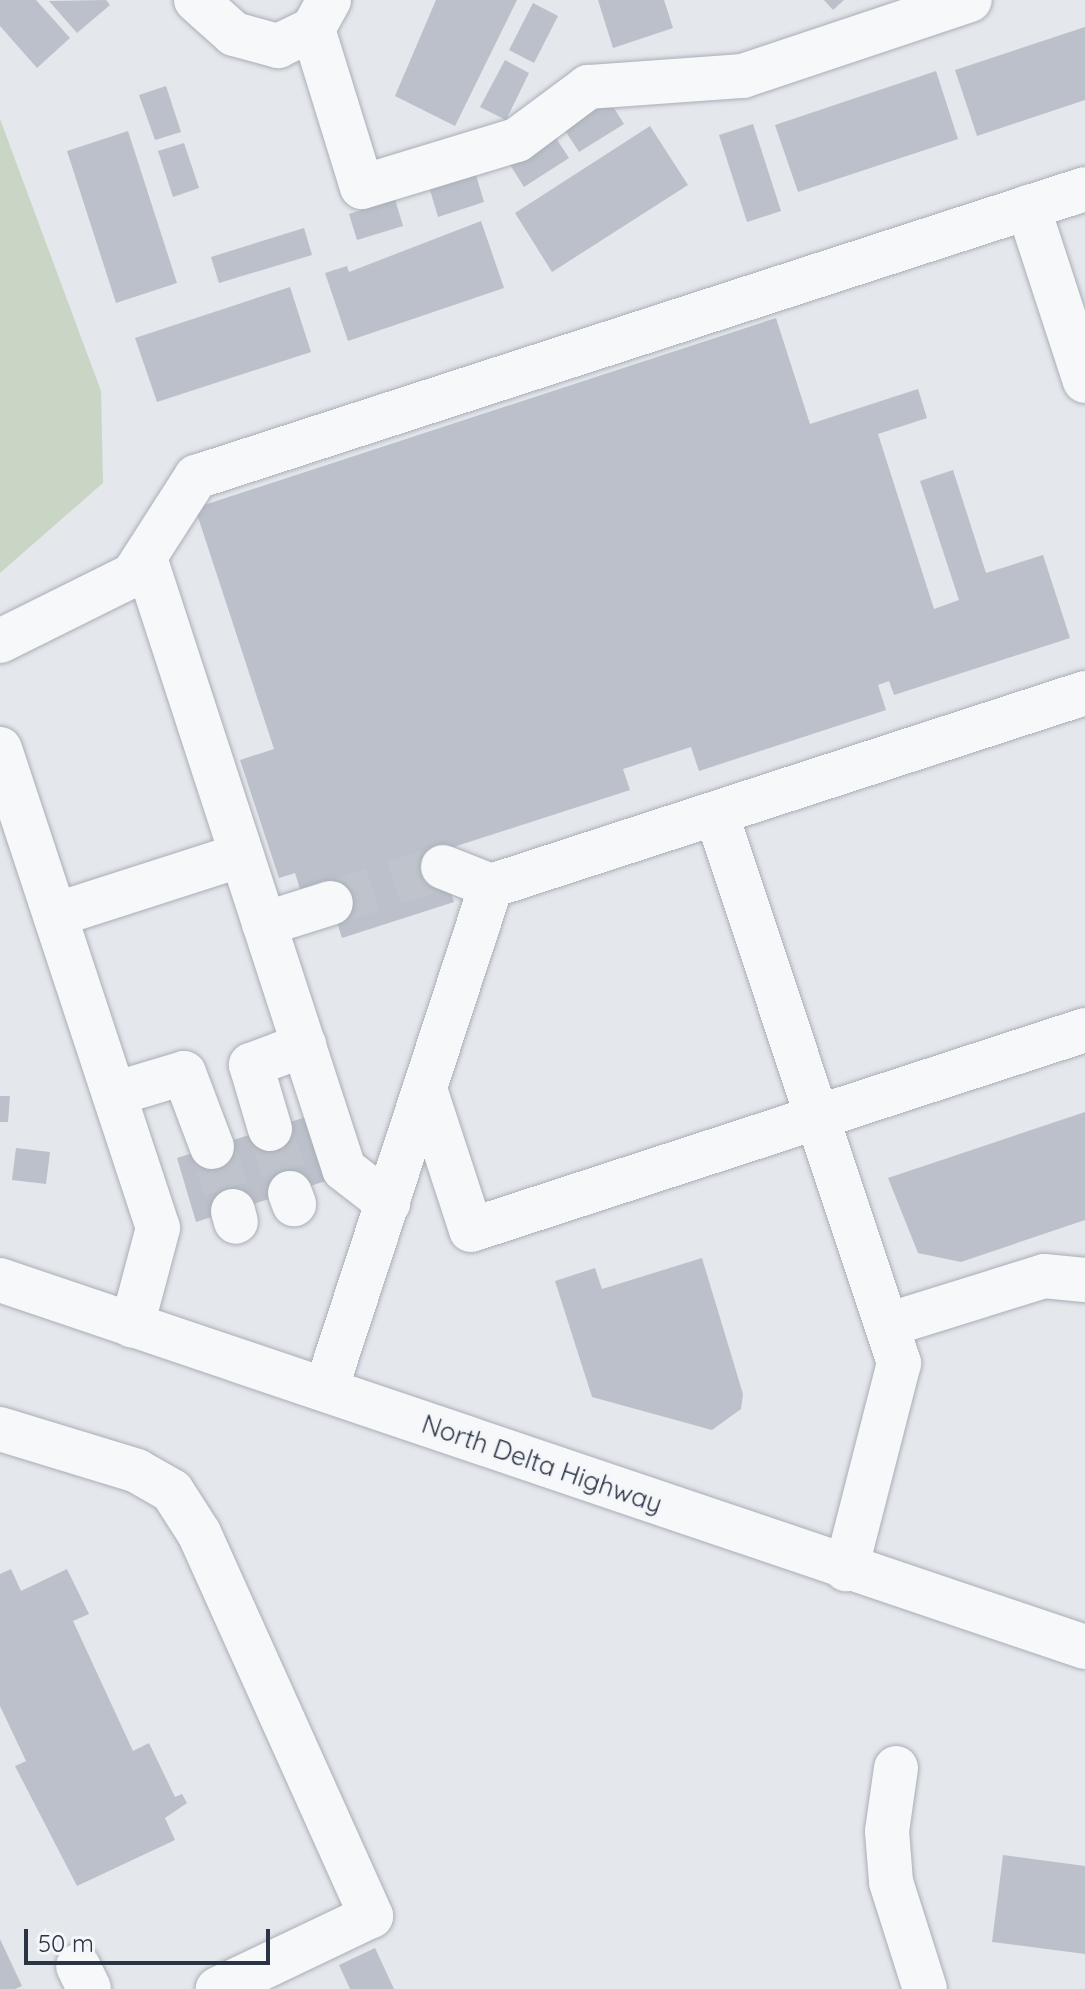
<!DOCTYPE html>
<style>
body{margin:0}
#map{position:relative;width:1085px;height:1989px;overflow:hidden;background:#e4e7ec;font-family:Quicksand,sans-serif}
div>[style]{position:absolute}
.green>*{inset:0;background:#c9d6c5}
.building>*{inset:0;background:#bbc0ca}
.minor-tunnel>*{height:44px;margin-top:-22px;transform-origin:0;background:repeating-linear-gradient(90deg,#bfc3cb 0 44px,transparent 0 66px)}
.roads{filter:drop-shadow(0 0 2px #a9aeb7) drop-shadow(0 0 2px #a9aeb7)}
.minor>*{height:44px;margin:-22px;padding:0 22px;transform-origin:22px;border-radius:22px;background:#f7f8fa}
span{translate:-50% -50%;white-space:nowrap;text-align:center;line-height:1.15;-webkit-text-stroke:6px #f4f6f9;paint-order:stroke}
.street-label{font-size:26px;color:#2b3445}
.scale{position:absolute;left:24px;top:1929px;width:246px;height:36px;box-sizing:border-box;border:4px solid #2b3445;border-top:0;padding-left:10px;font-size:24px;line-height:28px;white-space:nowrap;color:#2b3445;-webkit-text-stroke:6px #f4f6f9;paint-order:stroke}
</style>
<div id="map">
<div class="green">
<i style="clip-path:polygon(0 119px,101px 391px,103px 483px,0 573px)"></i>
</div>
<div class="building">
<i style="clip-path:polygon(0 0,36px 0,70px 38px,37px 68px,0 26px)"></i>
<i style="clip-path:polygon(106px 0,110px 5px,77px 33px,49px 1px)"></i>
<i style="clip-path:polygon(436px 0,517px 0,455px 126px,395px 96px)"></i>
<i style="clip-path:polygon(598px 0,664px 0,673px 28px,613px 48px)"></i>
<i style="clip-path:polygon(824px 0,844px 0,833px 10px)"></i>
<i style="clip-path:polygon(533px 3px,558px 16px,534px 63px,509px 50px)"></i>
<i style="clip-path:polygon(1085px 27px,1085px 100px,977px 136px,955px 70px)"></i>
<i style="clip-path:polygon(505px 60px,529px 73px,506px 120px,480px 107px)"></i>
<i style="clip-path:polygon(936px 71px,958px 139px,798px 192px,775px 125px)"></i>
<i style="clip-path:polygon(166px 86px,181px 132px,155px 140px,139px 95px)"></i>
<i style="clip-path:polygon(609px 100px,624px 124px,579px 152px,564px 129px)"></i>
<i style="clip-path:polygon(753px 124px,781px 211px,747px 222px,719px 135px)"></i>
<i style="clip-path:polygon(650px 126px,688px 185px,552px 272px,515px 213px)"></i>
<i style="clip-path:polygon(128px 131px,177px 283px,116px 303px,67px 151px)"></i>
<i style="clip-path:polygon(554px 135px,569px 158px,524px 187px,509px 163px)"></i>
<i style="clip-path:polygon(184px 143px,199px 188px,173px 197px,158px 151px)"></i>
<i style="clip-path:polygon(476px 175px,484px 202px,438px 217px,430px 190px)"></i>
<i style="clip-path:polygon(395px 199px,403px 226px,357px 240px,349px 214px)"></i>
<i style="clip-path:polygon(481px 221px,504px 288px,348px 341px,325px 273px,347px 266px,349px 272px)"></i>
<i style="clip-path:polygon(304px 228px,312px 255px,219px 283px,211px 257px)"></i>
<i style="clip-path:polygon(290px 287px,311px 352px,157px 402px,135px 338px)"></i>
<i style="clip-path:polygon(776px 318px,810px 424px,918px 389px,927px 418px,878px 434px,934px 609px,959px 600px,920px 481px,953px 470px,986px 573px,1043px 555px,1070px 638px,894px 695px,889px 681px,878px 685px,886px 710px,699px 771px,691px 747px,623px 769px,630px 790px,438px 852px,454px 902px,342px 938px,324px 881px,300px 889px,295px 873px,279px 878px,240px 760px,274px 749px,195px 508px)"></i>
<i style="clip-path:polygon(0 1096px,10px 1096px,8px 1122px,0 1122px)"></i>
<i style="clip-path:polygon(1085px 1112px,1085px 1220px,961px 1262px,918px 1253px,888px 1178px)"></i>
<i style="clip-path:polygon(309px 1116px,329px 1180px,196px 1222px,177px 1158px)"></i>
<i style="clip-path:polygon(16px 1148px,50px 1152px,46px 1184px,12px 1180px)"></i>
<i style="clip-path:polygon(702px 1258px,743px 1394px,741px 1409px,712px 1430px,592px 1397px,555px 1281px,595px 1268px,602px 1289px)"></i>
<i style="clip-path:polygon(11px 1569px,21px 1591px,67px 1569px,89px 1614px,73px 1621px,133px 1751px,149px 1743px,175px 1797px,182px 1794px,187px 1803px,165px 1818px,175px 1840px,77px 1886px,15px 1766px,26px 1761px,0 1706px,0 1574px)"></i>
<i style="clip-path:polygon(1003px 1855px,1085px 1866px,1085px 1954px,992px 1942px)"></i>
<i style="clip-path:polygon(0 1939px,22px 1986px,15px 1989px,0 1989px)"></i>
<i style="clip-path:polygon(375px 1948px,394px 1989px,350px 1989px,339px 1965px)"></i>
</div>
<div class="minor-tunnel">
<i style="left:331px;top:903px;width:118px;rotate:-17.8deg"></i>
<i style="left:270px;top:1129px;width:67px;rotate:72.6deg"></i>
<i style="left:212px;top:1147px;width:67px;rotate:71.8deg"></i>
</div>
<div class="roads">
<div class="minor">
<i style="left:196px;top:0;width:51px;rotate:41.8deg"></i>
<i style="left:234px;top:34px;width:46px;rotate:15.3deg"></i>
<i style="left:278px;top:46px;width:39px;rotate:-26deg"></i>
<i style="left:313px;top:29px;width:33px;rotate:-61deg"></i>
<i style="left:313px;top:29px;width:165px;rotate:72.8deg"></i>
<i style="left:362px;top:187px;width:162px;rotate:-16.9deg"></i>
<i style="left:517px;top:140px;width:89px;rotate:-36.7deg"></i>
<i style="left:588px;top:87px;width:155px;rotate:-4.1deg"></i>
<i style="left:743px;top:76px;width:239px;rotate:-18.5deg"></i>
<i style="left:1028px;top:207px;width:183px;rotate:71.9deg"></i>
<i style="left:147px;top:564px;width:636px;rotate:71.96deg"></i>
<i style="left:344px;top:1169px;width:56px;rotate:37.7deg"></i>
<i style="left:0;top:641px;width:148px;rotate:-26.4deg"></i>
<i style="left:133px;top:575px;width:117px;rotate:-57.3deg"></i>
<i style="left:196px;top:477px;width:934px;rotate:-17.95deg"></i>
<i style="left:0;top:749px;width:504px;rotate:71.74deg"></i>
<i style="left:158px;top:1228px;width:101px;rotate:104.9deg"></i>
<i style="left:716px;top:813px;width:580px;rotate:71.6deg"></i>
<i style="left:899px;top:1363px;width:213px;rotate:104.4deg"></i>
<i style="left:443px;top:867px;width:52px;rotate:21.6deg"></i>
<i style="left:55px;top:915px;width:196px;rotate:-17.8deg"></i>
<i style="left:264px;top:924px;width:70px;rotate:-17.4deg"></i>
<i style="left:425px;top:1089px;width:148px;rotate:71.9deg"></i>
<i style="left:471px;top:1230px;width:646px;rotate:-18.04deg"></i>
<i style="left:114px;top:1094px;width:73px;rotate:-16.7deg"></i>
<i style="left:184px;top:1073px;width:79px;rotate:69.3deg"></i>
<i style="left:270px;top:1129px;width:67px;rotate:-106.5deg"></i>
<i style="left:251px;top:1065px;width:57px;rotate:-20.7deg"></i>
<i style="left:290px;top:1193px;width:12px;rotate:70deg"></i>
<i style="left:233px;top:1211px;width:11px;rotate:75deg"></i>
<i style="left:0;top:1280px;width:1145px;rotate:18.69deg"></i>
<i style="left:887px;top:1325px;width:164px;rotate:-17.3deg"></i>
<i style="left:1044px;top:1276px;width:41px;rotate:5.6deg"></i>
<i style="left:326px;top:1389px;width:529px;rotate:-71.84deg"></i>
<i style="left:491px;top:886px;width:625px;rotate:-18deg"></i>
<i style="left:0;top:1429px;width:143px;rotate:17deg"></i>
<i style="left:137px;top:1471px;width:40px;rotate:29.7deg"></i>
<i style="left:172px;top:1491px;width:50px;rotate:57.3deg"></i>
<i style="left:199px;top:1533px;width:420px;rotate:65.8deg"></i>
<i style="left:371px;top:1916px;width:170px;rotate:154.5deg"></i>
<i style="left:896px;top:1768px;width:64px;rotate:98.1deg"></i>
<i style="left:887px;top:1831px;width:51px;rotate:85.5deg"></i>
<i style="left:891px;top:1882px;width:112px;rotate:72.4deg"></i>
<i style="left:78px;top:1966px;width:25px;rotate:64deg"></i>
</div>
</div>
<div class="street-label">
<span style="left:542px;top:1464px;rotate:19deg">North Delta Highway</span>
</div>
<div class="scale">50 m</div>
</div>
